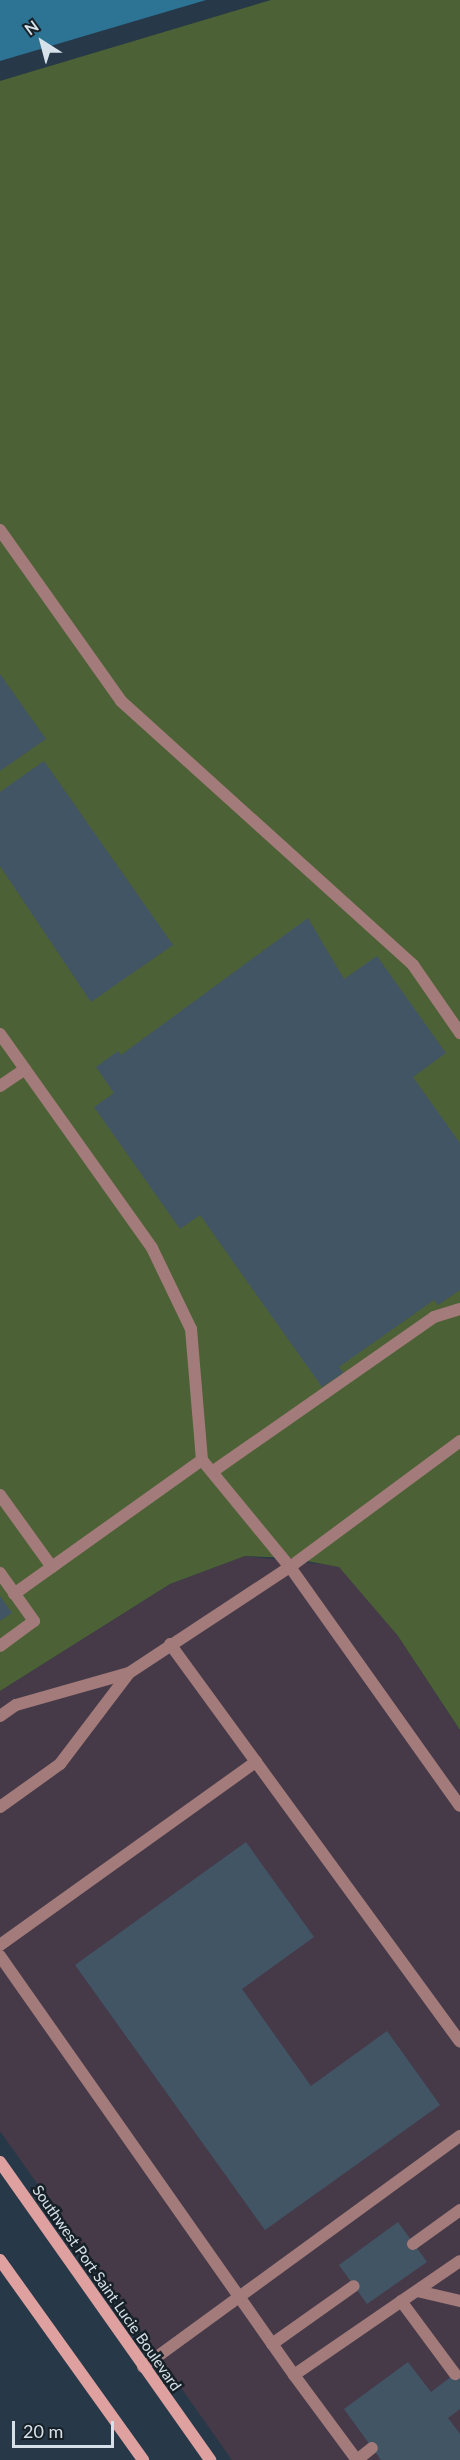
<!DOCTYPE html>
<style>
body{margin:0}
#map{position:relative;width:460px;height:2460px;overflow:hidden;background:#273948;font-family:Lato,sans-serif}
div>[style]{position:absolute}
.commercial>*{inset:0;background:#463a49}
.green>*{inset:0;background:#4d6136}
.water>*{inset:0;background:#2c7394}
.building>*{inset:0;background:#425565}
.service>*{height:12px;margin:-6px;padding:0 6px;transform-origin:6px;border-radius:6px;background:#a27b7a}
.secondary>*{height:12px;margin:-6px;padding:0 6px;transform-origin:6px;border-radius:6px;background:#dfa1a0}
span{translate:-50% -50%;white-space:nowrap;text-align:center;line-height:1.15;-webkit-text-stroke:5px #172026;paint-order:stroke}
.street-label{font-size:15px;color:#d6e1ea}
.north{position:absolute;left:12px;top:12px;width:60px;height:60px;-webkit-text-stroke:4px #172026;paint-order:stroke;rotate:324deg;font-size:16px;font-weight:700;line-height:24px;text-align:center;color:#d6e1ea}
.north::after{content:'';display:block;margin:auto;width:21px;height:27px;background:#d6e1ea;clip-path:polygon(50% 0,100% 100%,50% 72%,0 100%)}
.scale{position:absolute;left:12px;top:2421px;width:102px;height:27px;box-sizing:border-box;border:3px solid #d6e1ea;border-top:0;padding-left:8px;font-size:18px;line-height:21px;white-space:nowrap;color:#d6e1ea;-webkit-text-stroke:4px #172026;paint-order:stroke}
</style>
<div id="map">
<div class="commercial">
<i style="clip-path:polygon(245px 1556px,339px 1566px,398px 1636px,460px 1730px,460px 2460px,232px 2460px,0 2131px,0 1691px,170px 1584px)"></i>
</div>
<div class="green">
<i style="clip-path:polygon(271px 0,460px 0,460px 1730px,398px 1636px,339px 1567px,290px 1558px,245px 1556px,170px 1584px,0 1691px,0 81px)"></i>
</div>
<div class="water">
<i style="clip-path:polygon(0 0,206px 0,0 61px)"></i>
</div>
<div class="building">
<i style="clip-path:polygon(0 674px,46px 739px,0 771px)"></i>
<i style="clip-path:polygon(44px 761px,173px 945px,91px 1002px,0 866px,0 792px)"></i>
<i style="clip-path:polygon(308px 918px,344px 979px,377px 956px,446px 1053px,413px 1077px,460px 1143px,460px 1290px,438px 1305px,434px 1300px,339px 1367px,343px 1373px,322px 1387px,200px 1215px,180px 1229px,94px 1107px,114px 1093px,96px 1067px,118px 1051px,121px 1055px)"></i>
<i style="clip-path:polygon(0 1596px,12px 1613px,0 1621px)"></i>
<i style="clip-path:polygon(246px 1842px,314px 1937px,242px 1989px,311px 2086px,387px 2031px,440px 2105px,265px 2230px,75px 1965px)"></i>
<i style="clip-path:polygon(398px 2222px,427px 2262px,367px 2304px,339px 2265px)"></i>
<i style="clip-path:polygon(408px 2362px,431px 2392px,460px 2370px,460px 2409px,448px 2418px,460px 2434px,460px 2460px,381px 2460px,344px 2409px)"></i>
</div>
<div class="service">
<i style="left:0;top:530px;width:209px;rotate:54.7deg"></i>
<i style="left:121px;top:701px;width:394px;rotate:42.1deg"></i>
<i style="left:413px;top:965px;width:83px;rotate:55.3deg"></i>
<i style="left:0;top:1034px;width:262px;rotate:54.6deg"></i>
<i style="left:152px;top:1248px;width:90px;rotate:64.3deg"></i>
<i style="left:191px;top:1329px;width:131px;rotate:85.2deg"></i>
<i style="left:202px;top:1460px;width:139px;rotate:50.6deg"></i>
<i style="left:290px;top:1567px;width:212px;rotate:-36.5deg"></i>
<i style="left:0;top:1086px;width:30px;rotate:-34deg"></i>
<i style="left:212px;top:1472px;width:271px;rotate:-34.9deg"></i>
<i style="left:434px;top:1317px;width:27px;rotate:-17deg"></i>
<i style="left:0;top:1495px;width:89px;rotate:54.2deg"></i>
<i style="left:0;top:1573px;width:59px;rotate:54.7deg"></i>
<i style="left:34px;top:1621px;width:42px;rotate:143.7deg"></i>
<i style="left:14px;top:1594px;width:231px;rotate:-35.5deg"></i>
<i style="left:170px;top:1644px;width:146px;rotate:53.9deg"></i>
<i style="left:0;top:1716px;width:19px;rotate:-35deg"></i>
<i style="left:16px;top:1705px;width:117px;rotate:-15.8deg"></i>
<i style="left:0;top:1807px;width:74px;rotate:-35.6deg"></i>
<i style="left:60px;top:1764px;width:114px;rotate:-52.8deg"></i>
<i style="left:129px;top:1673px;width:193px;rotate:-33.4deg"></i>
<i style="left:290px;top:1567px;width:293px;rotate:54.6deg"></i>
<i style="left:0;top:1945px;width:315px;rotate:-35.6deg"></i>
<i style="left:256px;top:1762px;width:346px;rotate:53.9deg"></i>
<i style="left:0;top:1956px;width:512px;rotate:54.94deg"></i>
<i style="left:294px;top:2375px;width:201px;rotate:-34.5deg"></i>
<i style="left:413px;top:2244px;width:58px;rotate:-35.9deg"></i>
<i style="left:417px;top:2291px;width:44px;rotate:13.1deg"></i>
<i style="left:401px;top:2301px;width:91px;rotate:53.5deg"></i>
<i style="left:272px;top:2344px;width:100px;rotate:-35.3deg"></i>
<i style="left:143px;top:2367px;width:392px;rotate:-36.1deg"></i>
<i style="left:294px;top:2375px;width:106px;rotate:53.5deg"></i>
<i style="left:357px;top:2460px;width:19px;rotate:-39deg"></i>
</div>
<div class="secondary">
<i style="left:0;top:2162px;width:365px;rotate:54.8deg"></i>
<i style="left:0;top:2260px;width:246px;rotate:54.4deg"></i>
</div>
<div class="street-label">
<span style="left:107px;top:2288px;rotate:55deg">Southwest Port Saint Lucie Boulevard</span>
</div>
<div class="north">N</div>
<div class="scale">20 m</div>
</div>
